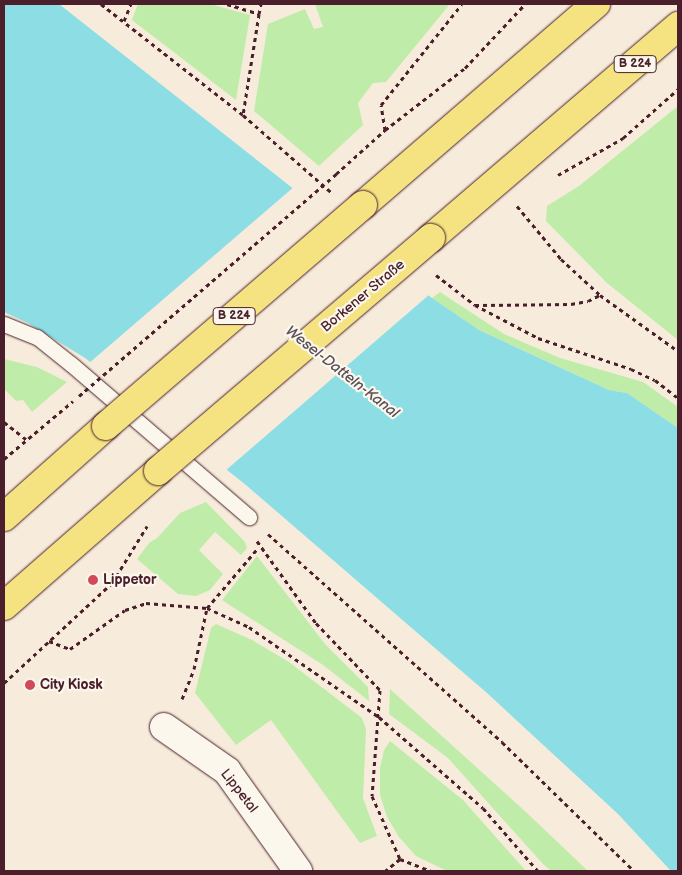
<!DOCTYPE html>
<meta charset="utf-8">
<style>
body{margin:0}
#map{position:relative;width:682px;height:875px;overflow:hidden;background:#f7ecdb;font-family:"Balsamiq Sans",sans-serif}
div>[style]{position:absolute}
.green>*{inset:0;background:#bfeca9}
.water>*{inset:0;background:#8cdee4}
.pier>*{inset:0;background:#f7ecdb}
.path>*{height:3px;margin-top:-1.5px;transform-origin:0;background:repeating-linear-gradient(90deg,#4a1f2b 0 4px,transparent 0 8px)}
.roads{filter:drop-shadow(0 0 1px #4a1f2b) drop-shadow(0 0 1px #4a1f2b)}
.service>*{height:15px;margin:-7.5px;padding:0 7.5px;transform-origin:7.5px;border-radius:7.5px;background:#fbf7ec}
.minor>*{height:28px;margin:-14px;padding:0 14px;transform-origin:14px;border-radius:14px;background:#fbf7ec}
.primary>*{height:28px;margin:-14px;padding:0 14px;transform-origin:14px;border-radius:14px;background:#f5e382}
.path-bridge>*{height:3px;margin-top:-1.5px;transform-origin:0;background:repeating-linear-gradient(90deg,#4a1f2b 0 4px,transparent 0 8px)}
.bridges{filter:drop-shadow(0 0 1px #4a1f2b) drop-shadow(0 0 1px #4a1f2b)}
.primary-bridge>*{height:28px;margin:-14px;padding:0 14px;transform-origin:14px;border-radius:14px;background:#f5e382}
.dots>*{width:14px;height:14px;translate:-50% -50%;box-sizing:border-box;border:2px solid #fbf7ec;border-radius:50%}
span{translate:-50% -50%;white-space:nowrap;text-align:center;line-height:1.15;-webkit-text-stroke:4.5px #fbf7ec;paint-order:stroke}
.shield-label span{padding:1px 4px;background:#fbf7ec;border:1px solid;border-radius:4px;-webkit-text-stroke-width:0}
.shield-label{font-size:12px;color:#4a1f2b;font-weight:700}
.street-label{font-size:14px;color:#4a1f2b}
.poi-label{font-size:14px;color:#4a1f2b;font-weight:700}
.left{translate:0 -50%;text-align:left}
.water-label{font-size:15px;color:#5a4f59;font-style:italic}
.frame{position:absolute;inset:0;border:5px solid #4a1f2b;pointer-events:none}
</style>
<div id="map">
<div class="green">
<i style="clip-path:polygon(138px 4px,210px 4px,250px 15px,236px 100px,132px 20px)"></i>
<i style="clip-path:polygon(315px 4px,450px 4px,386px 82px,373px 83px,358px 103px,363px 125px,319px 166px,254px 111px,268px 24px,305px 9px,314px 29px,323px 27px)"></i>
<i style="clip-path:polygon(678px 106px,678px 340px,607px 283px,546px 221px,547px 206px,579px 186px)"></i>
<i style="clip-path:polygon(440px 292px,504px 334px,560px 358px,643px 382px,678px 407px,678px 428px,627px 393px,609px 390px,477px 329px,432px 298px)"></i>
<i style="clip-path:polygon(4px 359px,37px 367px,67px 382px,32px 412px,23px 400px,16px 401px,4px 389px)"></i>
<i style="clip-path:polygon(206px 502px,245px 542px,247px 548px,241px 555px,215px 532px,199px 550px,223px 574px,210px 590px,196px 596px,178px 594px,137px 559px,149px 543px,157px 538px,180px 513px)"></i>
<i style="clip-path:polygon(257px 556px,325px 644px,368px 687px,369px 701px,323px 665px,222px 600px)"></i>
<i style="clip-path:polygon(216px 624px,252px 640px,289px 662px,362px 718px,366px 729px,363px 798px,377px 836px,360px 843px,271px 720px,236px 745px,195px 693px,211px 628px)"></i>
<i style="clip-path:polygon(390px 689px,527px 813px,588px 871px,551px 871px,543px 864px,448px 758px,389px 714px)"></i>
<i style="clip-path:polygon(390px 741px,463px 800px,526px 871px,447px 871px,416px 856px,399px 837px,387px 817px,380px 795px,380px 768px,384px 750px)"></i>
</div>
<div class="water">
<i style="clip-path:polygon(4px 4px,59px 4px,432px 298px,479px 330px,609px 390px,627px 393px,678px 428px,678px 871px,671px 871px,618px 814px,487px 693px,246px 485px,85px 358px,28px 323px,4px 312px)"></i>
</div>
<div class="pier">
<i style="clip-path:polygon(295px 186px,430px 294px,225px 471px,88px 364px)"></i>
</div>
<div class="path">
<i style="left:101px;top:4px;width:180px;rotate:38deg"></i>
<i style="left:243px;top:115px;width:117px;rotate:41.2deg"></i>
<i style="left:227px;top:4px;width:34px;rotate:17deg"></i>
<i style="left:259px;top:14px;width:102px;rotate:99deg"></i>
<i style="left:259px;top:14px;width:10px;rotate:-79deg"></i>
<i style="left:124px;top:21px;width:18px;rotate:-68deg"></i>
<i style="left:385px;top:130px;width:25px;rotate:-99deg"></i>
<i style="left:381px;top:105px;width:129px;rotate:-51.3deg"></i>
<i style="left:336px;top:174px;width:66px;rotate:-41.9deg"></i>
<i style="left:385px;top:130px;width:101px;rotate:-37.8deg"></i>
<i style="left:465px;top:68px;width:88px;rotate:-46.8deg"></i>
<i style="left:558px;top:175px;width:75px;rotate:-29.6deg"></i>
<i style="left:623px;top:138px;width:74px;rotate:-41.7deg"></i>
<i style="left:517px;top:206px;width:69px;rotate:50.3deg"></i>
<i style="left:561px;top:259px;width:53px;rotate:42.7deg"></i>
<i style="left:600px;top:295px;width:96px;rotate:35.7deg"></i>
<i style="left:436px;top:275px;width:49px;rotate:37.6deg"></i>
<i style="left:475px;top:305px;width:71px;rotate:27.6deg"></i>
<i style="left:538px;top:338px;width:98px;rotate:18.4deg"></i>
<i style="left:631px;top:369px;width:26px;rotate:25deg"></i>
<i style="left:655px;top:380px;width:29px;rotate:38deg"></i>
<i style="left:475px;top:305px;width:96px;rotate:-0.6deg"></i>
<i style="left:571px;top:304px;width:17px;rotate:-10deg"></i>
<i style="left:588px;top:301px;width:13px;rotate:-27deg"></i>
<i style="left:4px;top:422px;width:31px;rotate:38deg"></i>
<i style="left:4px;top:459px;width:90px;rotate:-40deg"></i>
<i style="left:268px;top:534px;width:313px;rotate:41.6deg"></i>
<i style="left:502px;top:742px;width:185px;rotate:44.3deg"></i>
<i style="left:257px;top:541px;width:101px;rotate:54.3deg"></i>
<i style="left:316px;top:623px;width:93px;rotate:46.3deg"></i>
<i style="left:380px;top:690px;width:106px;rotate:94.3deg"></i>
<i style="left:372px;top:796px;width:69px;rotate:66deg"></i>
<i style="left:400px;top:859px;width:19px;rotate:141deg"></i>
<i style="left:49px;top:641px;width:22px;rotate:21deg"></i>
<i style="left:70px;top:649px;width:67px;rotate:-35.3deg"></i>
<i style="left:125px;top:610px;width:22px;rotate:-18deg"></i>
<i style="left:146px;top:603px;width:61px;rotate:4.7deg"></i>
<i style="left:207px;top:608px;width:46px;rotate:24.3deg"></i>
<i style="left:249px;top:627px;width:158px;rotate:34.7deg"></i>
<i style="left:379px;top:717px;width:138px;rotate:41.2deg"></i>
<i style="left:483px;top:808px;width:84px;rotate:48.9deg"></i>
<i style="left:4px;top:683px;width:147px;rotate:-42.8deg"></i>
<i style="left:112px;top:583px;width:67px;rotate:-58.4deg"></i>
<i style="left:182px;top:699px;width:32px;rotate:-68deg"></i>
<i style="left:194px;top:669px;width:62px;rotate:-78deg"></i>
<i style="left:207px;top:608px;width:80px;rotate:-49.6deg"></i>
<i style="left:400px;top:859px;width:33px;rotate:21deg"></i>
</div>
<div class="roads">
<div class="service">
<i style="left:4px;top:324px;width:35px;rotate:22deg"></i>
<i style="left:37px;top:337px;width:43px;rotate:38.5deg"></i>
<i style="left:71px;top:364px;width:235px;rotate:40.7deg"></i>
</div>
<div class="minor">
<i style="left:164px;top:727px;width:77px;rotate:34.9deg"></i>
<i style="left:227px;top:771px;width:123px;rotate:54.6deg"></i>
</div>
<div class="primary">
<i style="left:363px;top:205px;width:308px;rotate:-40.8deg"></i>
<i style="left:431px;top:238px;width:326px;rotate:-40.6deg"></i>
<i style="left:4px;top:517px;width:137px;rotate:-41.7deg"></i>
<i style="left:4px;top:606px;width:205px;rotate:-41.2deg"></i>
</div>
</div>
<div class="path-bridge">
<i style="left:79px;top:396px;width:340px;rotate:-40.8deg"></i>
</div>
<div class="bridges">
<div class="primary-bridge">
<i style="left:106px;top:426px;width:339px;rotate:-40.7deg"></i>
<i style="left:158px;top:471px;width:359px;rotate:-40.5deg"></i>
</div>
</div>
<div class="dots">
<i style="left:93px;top:580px;background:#d1495b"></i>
<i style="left:30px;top:685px;background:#d1495b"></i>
</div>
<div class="shield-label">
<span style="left:635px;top:64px">B 224</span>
<span style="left:234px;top:316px">B 224</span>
</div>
<div class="street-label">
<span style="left:363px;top:296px;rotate:-40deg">Borkener Straße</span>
<span style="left:239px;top:791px;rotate:52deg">Lippetal</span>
</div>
<div class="poi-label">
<span class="left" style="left:103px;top:580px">Lippetor</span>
<span class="left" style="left:40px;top:685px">City Kiosk</span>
</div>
<div class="water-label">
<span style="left:342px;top:372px;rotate:38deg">Wesel-Datteln-Kanal</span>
</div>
<div class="frame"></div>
</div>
